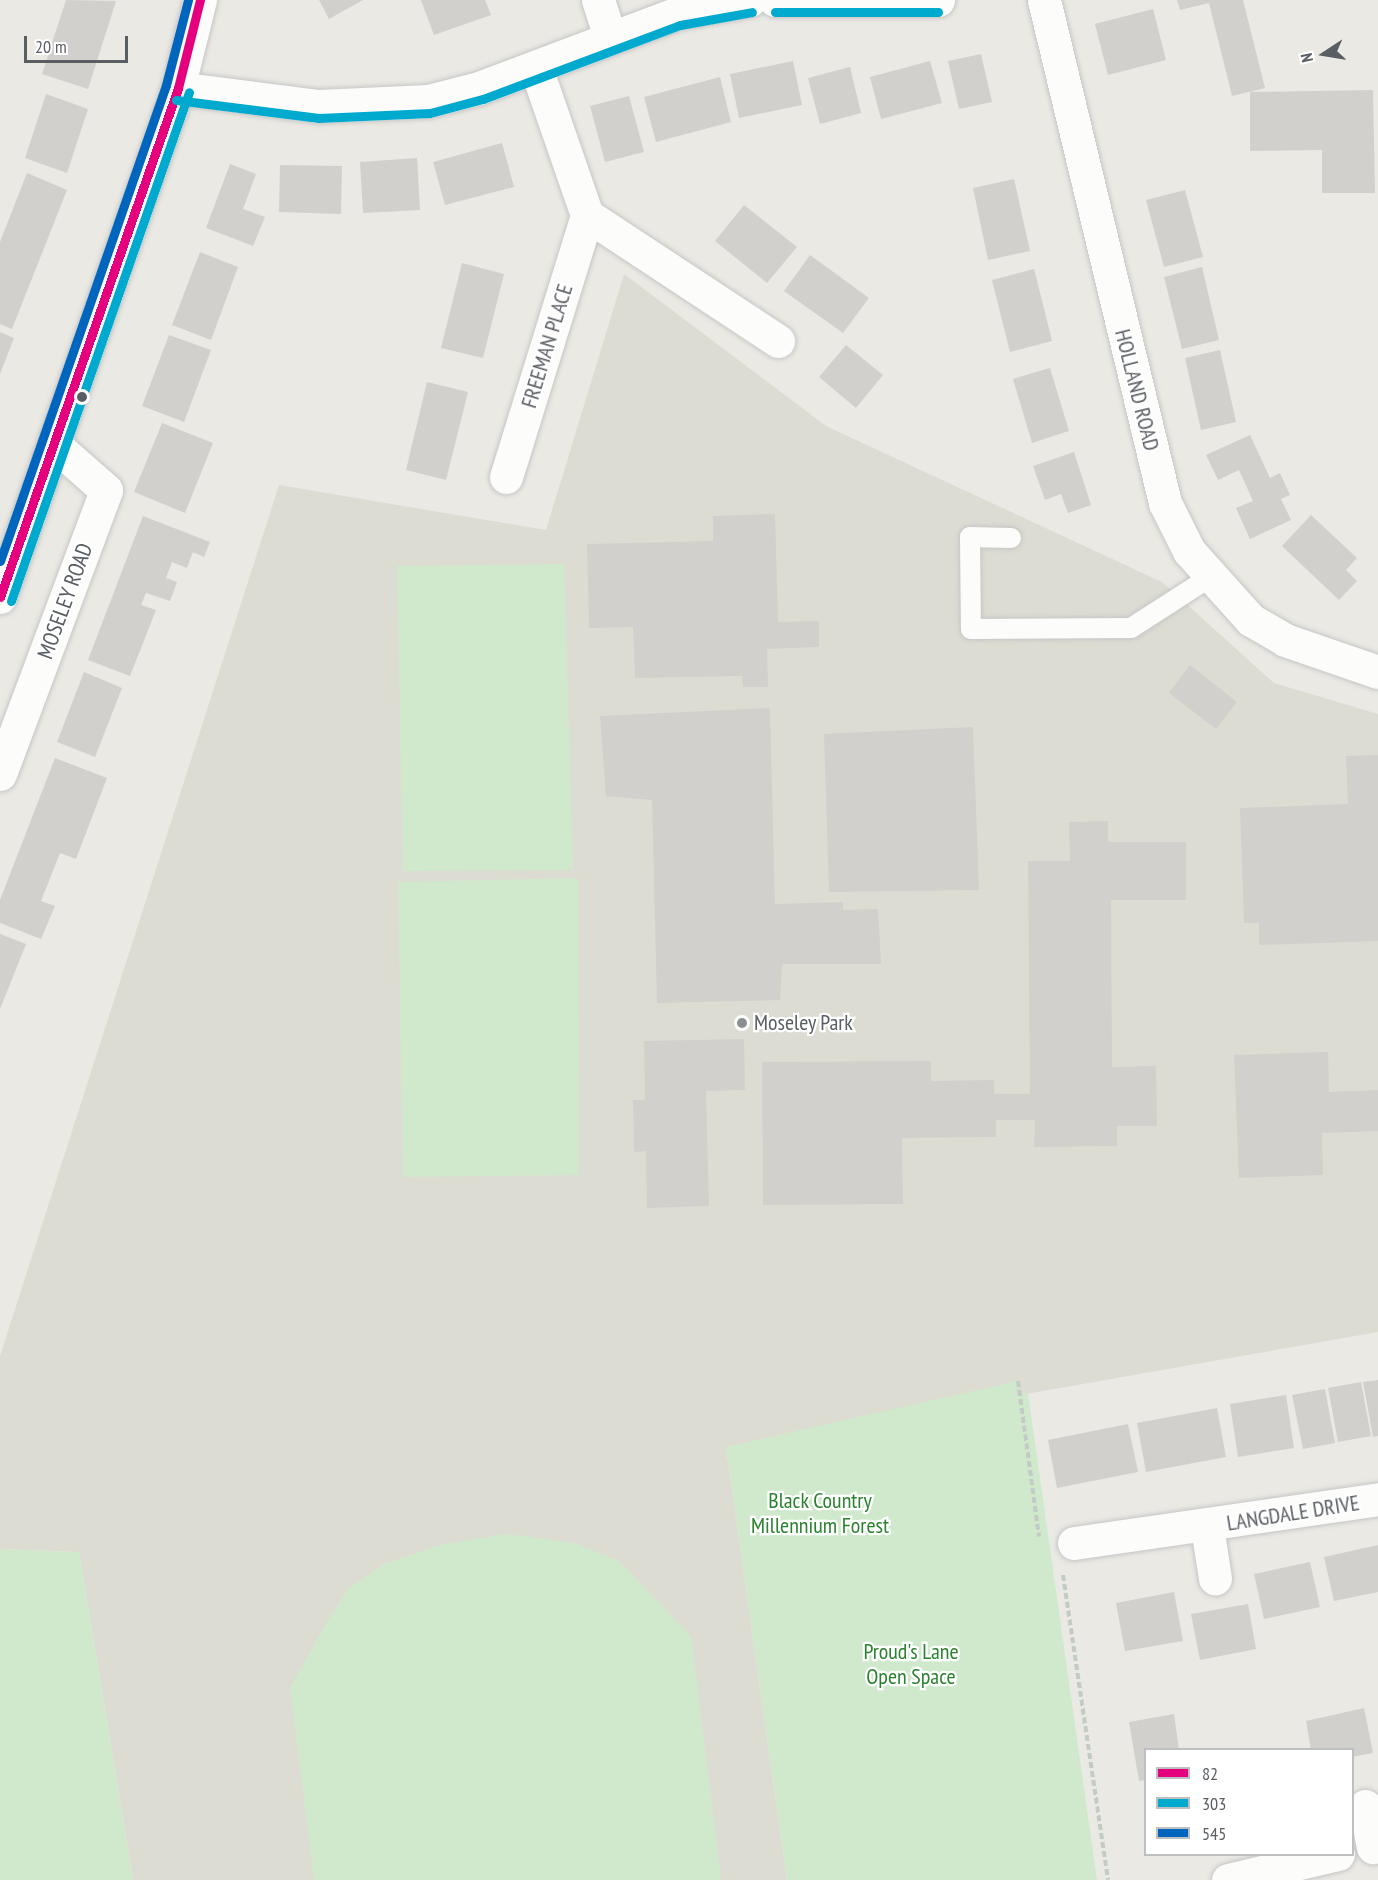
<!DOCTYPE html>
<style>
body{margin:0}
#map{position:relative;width:1378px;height:1880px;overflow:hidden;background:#eae9e4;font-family:"PT Sans Narrow",sans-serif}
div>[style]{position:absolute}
.education>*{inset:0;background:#dddcd3}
.green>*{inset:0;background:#d0e9cd}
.building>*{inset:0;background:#d1d0cd}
.path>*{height:4px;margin-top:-2px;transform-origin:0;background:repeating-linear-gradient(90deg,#c3cbc7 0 6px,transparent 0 9px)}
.roads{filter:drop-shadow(0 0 2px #c6c6c5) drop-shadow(0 0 2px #c6c6c5)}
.lane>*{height:20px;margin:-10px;padding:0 10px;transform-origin:10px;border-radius:10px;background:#fcfcfb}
.street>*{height:33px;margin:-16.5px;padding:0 16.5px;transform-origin:16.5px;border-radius:16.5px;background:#fcfcfb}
.secondary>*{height:33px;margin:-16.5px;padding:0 16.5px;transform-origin:16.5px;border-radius:16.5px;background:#fcfcfb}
.bus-1>*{height:9px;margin:-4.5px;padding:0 4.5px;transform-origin:4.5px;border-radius:4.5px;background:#e5007d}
.bus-2>*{height:9px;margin:-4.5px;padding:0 4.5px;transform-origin:4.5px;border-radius:4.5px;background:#00a9ce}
.bus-3>*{height:9px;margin:-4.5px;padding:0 4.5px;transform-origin:4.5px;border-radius:4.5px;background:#0065bd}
.dots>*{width:16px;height:16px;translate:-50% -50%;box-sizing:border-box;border:3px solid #fff;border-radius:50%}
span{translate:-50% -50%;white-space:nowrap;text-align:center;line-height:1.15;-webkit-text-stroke:4.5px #fff;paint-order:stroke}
.street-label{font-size:22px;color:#595e63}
.poi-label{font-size:22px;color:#595e63}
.left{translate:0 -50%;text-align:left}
.park-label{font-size:22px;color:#2a822e}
.legend{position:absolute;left:1144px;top:1748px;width:210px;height:108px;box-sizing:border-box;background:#fff;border:2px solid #bdbfc1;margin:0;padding:8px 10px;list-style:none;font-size:18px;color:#595e63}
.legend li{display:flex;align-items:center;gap:12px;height:30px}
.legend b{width:30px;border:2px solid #bdbfc1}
.north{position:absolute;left:1294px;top:24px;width:60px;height:60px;-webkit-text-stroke:4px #fff;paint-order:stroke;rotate:258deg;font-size:16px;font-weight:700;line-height:24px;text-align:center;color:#595e63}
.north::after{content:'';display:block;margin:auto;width:21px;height:27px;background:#595e63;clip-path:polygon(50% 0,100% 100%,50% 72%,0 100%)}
.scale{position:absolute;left:24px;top:36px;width:104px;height:27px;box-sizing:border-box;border:3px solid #595e63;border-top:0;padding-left:8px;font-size:18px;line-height:21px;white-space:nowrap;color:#595e63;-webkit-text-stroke:4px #fff;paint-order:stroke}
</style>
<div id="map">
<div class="education">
<i style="clip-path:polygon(624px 274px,826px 426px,1162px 582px,1274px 683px,1378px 714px,1378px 1332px,726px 1447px,787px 1880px,133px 1880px,79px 1552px,0 1549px,0 1356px,279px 485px,546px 530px)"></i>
</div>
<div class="green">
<i style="clip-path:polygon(564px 564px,573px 870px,403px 871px,397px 566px)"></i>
<i style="clip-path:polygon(578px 878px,579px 1175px,403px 1177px,398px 882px)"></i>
<i style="clip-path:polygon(1018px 1381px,1016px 1395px,1028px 1393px,1097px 1880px,787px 1880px,726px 1447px)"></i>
<i style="clip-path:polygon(506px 1534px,575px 1543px,619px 1561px,691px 1636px,721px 1880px,314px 1880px,290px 1688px,324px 1627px,348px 1589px,384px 1564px,439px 1545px)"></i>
<i style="clip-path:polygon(0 1549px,79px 1552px,133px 1880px,0 1880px)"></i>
</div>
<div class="building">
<i style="clip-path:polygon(66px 0,116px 1px,88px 89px,42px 74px)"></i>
<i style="clip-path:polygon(319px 0,363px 0,329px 19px)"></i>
<i style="clip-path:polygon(421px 0,485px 0,491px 15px,434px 35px)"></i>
<i style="clip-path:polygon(1177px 0,1243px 0,1265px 88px,1232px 96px,1209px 3px,1180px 10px)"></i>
<i style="clip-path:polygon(1153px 9px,1166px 60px,1108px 75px,1095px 24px)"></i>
<i style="clip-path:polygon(981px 54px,992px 102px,959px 109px,948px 61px)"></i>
<i style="clip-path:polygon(793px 61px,802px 105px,739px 118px,730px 74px)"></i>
<i style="clip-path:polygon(930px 61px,942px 103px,881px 119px,870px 77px)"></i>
<i style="clip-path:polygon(850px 67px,861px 113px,820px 124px,808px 78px)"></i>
<i style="clip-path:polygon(720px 77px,731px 122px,656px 142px,644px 97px)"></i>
<i style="clip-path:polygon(1373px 90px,1375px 193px,1322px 193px,1322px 150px,1250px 151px,1250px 92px)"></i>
<i style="clip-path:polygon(46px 94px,88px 109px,67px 173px,25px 158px)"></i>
<i style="clip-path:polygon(629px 96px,644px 152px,605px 162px,590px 106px)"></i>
<i style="clip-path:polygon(502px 143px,514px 187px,445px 205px,433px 162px)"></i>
<i style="clip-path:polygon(417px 158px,420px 210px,363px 213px,360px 162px)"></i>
<i style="clip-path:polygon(230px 164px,256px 174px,243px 209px,265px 217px,253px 246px,206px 228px)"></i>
<i style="clip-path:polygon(280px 165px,342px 166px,341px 214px,279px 212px)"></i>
<i style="clip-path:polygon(27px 173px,67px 190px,12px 329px,0 324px,0 242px)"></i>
<i style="clip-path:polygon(1014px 179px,1030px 251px,988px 260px,973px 188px)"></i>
<i style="clip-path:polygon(1185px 190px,1203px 257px,1164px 267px,1146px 200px)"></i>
<i style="clip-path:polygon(744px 205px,797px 247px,767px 283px,715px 241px)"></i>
<i style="clip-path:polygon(200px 252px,238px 267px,211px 340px,172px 325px)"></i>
<i style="clip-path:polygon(810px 255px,869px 298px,843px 333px,784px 291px)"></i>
<i style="clip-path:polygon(462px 263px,504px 274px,483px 358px,441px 348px)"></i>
<i style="clip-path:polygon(1202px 267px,1219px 340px,1182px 349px,1164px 277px)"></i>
<i style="clip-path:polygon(1034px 269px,1052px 341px,1010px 352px,992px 280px)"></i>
<i style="clip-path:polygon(0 332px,14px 338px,0 374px)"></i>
<i style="clip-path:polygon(169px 335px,211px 350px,184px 422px,142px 406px)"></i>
<i style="clip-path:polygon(846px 345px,883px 375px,856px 408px,819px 377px)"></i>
<i style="clip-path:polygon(1220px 350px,1236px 422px,1201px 430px,1185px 358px)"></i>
<i style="clip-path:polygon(1050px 368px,1069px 431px,1032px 443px,1013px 379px)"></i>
<i style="clip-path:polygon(427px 382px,468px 392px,446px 480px,406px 470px)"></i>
<i style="clip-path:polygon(162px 423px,213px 443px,185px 513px,134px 492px)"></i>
<i style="clip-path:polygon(1250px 435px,1270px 478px,1280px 473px,1290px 495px,1281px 499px,1291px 520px,1250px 539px,1236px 508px,1253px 501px,1239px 470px,1218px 480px,1206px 455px)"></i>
<i style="clip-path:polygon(1074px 452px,1091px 505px,1068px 513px,1061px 494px,1045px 500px,1033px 466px)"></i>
<i style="clip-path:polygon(775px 514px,778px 622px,819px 621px,819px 647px,767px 649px,768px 687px,743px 687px,742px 676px,635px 678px,633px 627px,589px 628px,587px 544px,713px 541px,713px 516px)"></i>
<i style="clip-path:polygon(1311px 515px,1357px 558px,1346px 570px,1357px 581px,1339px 600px,1282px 546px)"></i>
<i style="clip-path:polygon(143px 516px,210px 542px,204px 557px,193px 552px,187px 568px,172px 562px,166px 578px,177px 582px,170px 601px,146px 593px,141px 605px,156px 610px,130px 676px,88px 660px)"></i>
<i style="clip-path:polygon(1190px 665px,1237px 702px,1216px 729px,1169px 693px)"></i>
<i style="clip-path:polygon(84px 672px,122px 688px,95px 757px,57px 742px)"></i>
<i style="clip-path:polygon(770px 708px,775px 904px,843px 902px,843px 910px,878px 909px,881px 964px,782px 964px,780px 1000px,657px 1003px,652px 800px,606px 796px,600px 716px)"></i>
<i style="clip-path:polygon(973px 727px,979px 890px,829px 892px,824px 734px)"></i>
<i style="clip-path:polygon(1378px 755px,1378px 941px,1259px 945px,1259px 923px,1244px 923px,1240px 808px,1348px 804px,1346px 756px)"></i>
<i style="clip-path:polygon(55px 758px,107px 778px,76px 859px,60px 853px,41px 901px,55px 906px,41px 939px,0 923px,0 900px)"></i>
<i style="clip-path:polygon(1108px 821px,1108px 842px,1186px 842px,1186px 900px,1111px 900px,1112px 1067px,1156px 1066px,1157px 1126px,1117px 1126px,1117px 1146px,1034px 1147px,1035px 1120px,996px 1120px,996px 1137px,902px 1138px,903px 1204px,763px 1205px,762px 1062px,931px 1061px,931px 1081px,994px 1080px,994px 1094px,1030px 1094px,1028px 861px,1070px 861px,1069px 822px)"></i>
<i style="clip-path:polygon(0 934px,26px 944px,0 1009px)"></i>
<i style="clip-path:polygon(744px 1039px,745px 1090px,706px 1091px,709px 1206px,647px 1208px,646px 1151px,634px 1152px,633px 1100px,645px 1100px,644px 1041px)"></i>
<i style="clip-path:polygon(1328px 1052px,1329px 1092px,1378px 1090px,1378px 1131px,1322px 1133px,1323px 1175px,1239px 1178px,1234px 1055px)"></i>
<i style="clip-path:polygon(1378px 1380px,1378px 1436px,1373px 1437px,1363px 1382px)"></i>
<i style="clip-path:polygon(1361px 1382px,1371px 1436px,1338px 1442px,1328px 1388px)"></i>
<i style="clip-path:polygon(1325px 1389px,1335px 1443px,1303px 1449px,1292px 1395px)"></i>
<i style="clip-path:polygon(1286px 1395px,1294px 1448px,1238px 1457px,1230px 1404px)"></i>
<i style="clip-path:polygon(1217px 1408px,1226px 1457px,1146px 1472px,1137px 1423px)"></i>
<i style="clip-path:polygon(1128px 1424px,1138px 1472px,1057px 1488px,1048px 1440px)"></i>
<i style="clip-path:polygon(1378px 1545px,1378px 1592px,1334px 1601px,1324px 1557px)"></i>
<i style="clip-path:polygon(1310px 1562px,1320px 1607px,1264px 1619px,1254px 1574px)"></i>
<i style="clip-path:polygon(1174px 1592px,1183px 1641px,1125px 1651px,1116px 1603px)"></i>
<i style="clip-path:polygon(1248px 1604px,1256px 1649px,1200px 1660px,1191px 1614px)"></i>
<i style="clip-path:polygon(1364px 1708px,1373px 1753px,1352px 1757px,1352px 1750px,1311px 1750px,1306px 1721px)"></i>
<i style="clip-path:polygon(1174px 1714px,1179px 1750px,1146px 1750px,1146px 1780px,1139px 1781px,1129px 1722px)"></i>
</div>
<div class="path">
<i style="left:1018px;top:1381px;width:157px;rotate:82.3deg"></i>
<i style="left:1063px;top:1575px;width:308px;rotate:81.6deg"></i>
</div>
<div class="roads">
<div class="lane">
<i style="left:1011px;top:538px;width:41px;rotate:-178.6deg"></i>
<i style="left:970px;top:537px;width:92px;rotate:89.4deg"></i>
<i style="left:971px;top:629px;width:160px;rotate:-0.4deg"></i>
<i style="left:1131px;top:628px;width:94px;rotate:-32.8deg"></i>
</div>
<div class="street">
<i style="left:598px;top:0;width:40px;rotate:72deg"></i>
<i style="left:1044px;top:0;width:517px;rotate:76.47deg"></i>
<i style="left:1165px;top:503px;width:54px;rotate:63.4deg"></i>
<i style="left:1189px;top:551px;width:93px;rotate:48.1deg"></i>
<i style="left:1251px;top:620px;width:39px;rotate:30deg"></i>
<i style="left:1285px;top:640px;width:98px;rotate:19deg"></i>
<i style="left:536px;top:68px;width:156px;rotate:70.9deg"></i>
<i style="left:587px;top:215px;width:229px;rotate:33.4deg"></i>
<i style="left:506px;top:477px;width:274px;rotate:-72.8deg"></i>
<i style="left:0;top:774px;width:303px;rotate:-69.5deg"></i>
<i style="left:106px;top:490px;width:65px;rotate:-138.7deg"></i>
<i style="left:1207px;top:1527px;width:52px;rotate:81.1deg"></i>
<i style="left:1074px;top:1543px;width:307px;rotate:-8.2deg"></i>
<i style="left:1365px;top:1806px;width:42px;rotate:79deg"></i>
<i style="left:1228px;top:1880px;width:113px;rotate:-13.3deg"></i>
</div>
<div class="secondary">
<i style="left:775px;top:0;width:163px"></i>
<i style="left:178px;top:88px;width:142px;rotate:7.3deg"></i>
<i style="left:319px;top:106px;width:109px;rotate:-2.6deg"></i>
<i style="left:428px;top:101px;width:53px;rotate:-14.3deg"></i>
<i style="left:479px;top:88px;width:212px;rotate:-20.7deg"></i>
<i style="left:677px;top:13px;width:74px;rotate:-10.1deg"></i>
<i style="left:0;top:597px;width:539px;rotate:-70.72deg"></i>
<i style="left:178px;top:88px;width:91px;rotate:-76deg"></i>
</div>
</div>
<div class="bus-1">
<i style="left:0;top:597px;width:539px;rotate:-70.72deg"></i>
<i style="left:178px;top:88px;width:91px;rotate:-76deg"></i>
</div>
<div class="bus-2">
<i style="left:775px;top:12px;width:163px"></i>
<i style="left:176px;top:100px;width:144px;rotate:7.2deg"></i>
<i style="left:319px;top:118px;width:111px;rotate:-2.6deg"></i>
<i style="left:430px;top:113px;width:55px;rotate:-14.8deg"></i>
<i style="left:483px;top:99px;width:210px;rotate:-20.6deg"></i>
<i style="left:680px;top:25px;width:73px;rotate:-10.2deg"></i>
<i style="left:11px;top:601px;width:539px;rotate:-70.72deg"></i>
</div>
<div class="bus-3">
<i style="left:0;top:561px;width:504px;rotate:-70.77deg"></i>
<i style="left:166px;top:85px;width:88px;rotate:-75.5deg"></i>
</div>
<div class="dots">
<i style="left:82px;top:397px;background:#595e63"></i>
<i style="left:742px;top:1023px;background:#8c8f90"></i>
</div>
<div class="street-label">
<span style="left:547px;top:346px;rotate:-73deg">FREEMAN PLACE</span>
<span style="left:1137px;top:390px;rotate:76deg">HOLLAND ROAD</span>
<span style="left:65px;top:601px;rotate:-70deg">MOSELEY ROAD</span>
<span style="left:1293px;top:1513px;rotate:-9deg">LANGDALE DRIVE</span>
</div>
<div class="poi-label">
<span class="left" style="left:754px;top:1023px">Moseley Park</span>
</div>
<div class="park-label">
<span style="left:820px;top:1513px">Black Country<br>Millennium Forest</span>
<span style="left:911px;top:1664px">Proud's Lane<br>Open Space</span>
</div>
<ul class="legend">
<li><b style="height:8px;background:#e5007d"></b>82</li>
<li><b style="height:8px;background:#00a9ce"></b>303</li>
<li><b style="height:8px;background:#0065bd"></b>545</li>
</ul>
<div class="north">N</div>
<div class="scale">20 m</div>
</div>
